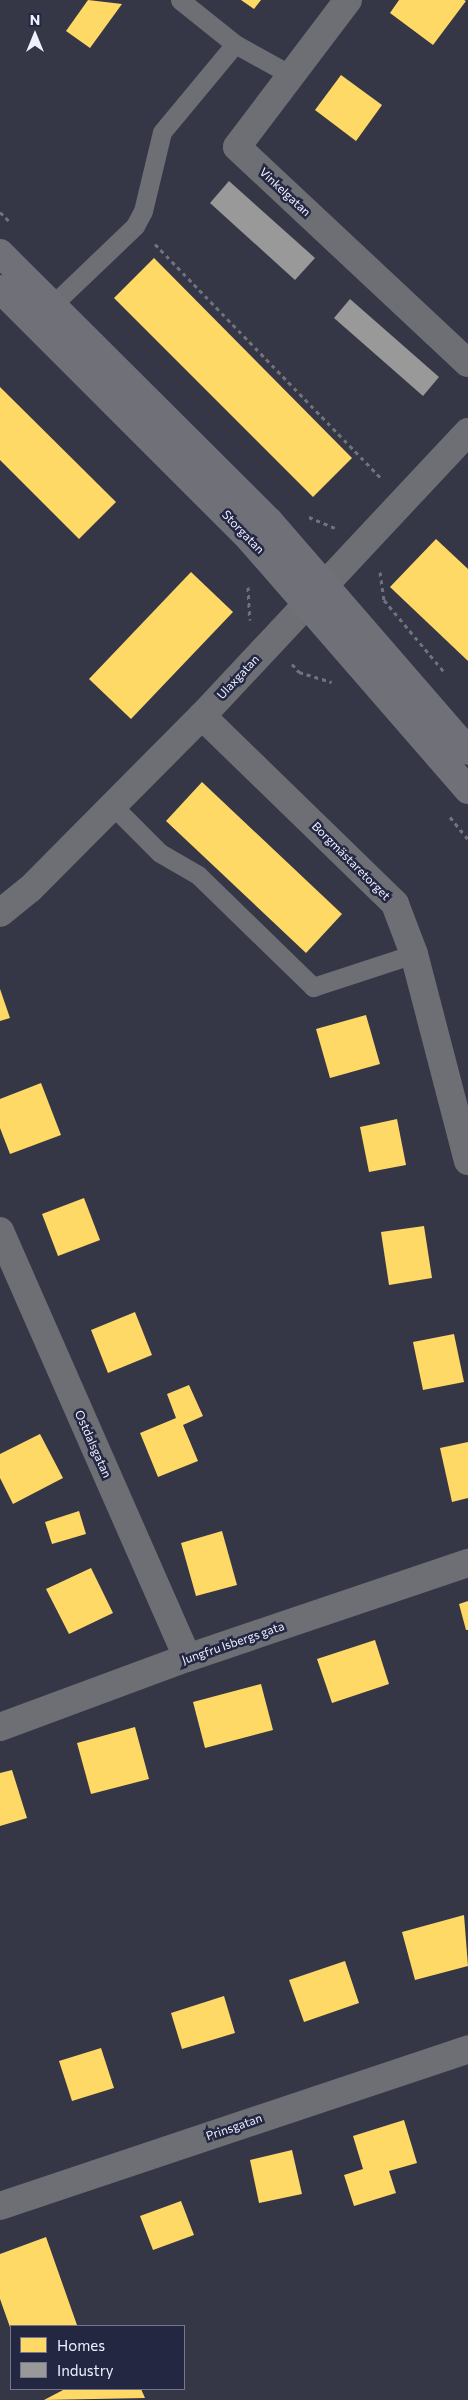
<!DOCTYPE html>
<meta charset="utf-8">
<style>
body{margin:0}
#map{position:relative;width:468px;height:2400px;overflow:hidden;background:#353746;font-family:Commissioner,sans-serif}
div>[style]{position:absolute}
.homes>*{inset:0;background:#ffd966}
.industry>*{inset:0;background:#999}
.path>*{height:3px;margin-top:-1.5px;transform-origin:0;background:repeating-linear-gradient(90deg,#71727b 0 4px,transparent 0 8px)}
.service>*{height:19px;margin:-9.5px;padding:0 9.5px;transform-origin:9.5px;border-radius:9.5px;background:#6e6e75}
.minor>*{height:28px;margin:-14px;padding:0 14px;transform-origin:14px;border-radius:14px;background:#6e6e75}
.secondary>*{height:28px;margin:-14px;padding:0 14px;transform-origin:14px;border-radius:14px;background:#707079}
span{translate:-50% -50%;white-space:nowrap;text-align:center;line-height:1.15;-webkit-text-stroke:5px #242742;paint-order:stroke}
.street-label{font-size:12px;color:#edf0ff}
.legend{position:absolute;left:10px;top:2325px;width:175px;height:65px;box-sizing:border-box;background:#242742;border:1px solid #74778e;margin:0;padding:6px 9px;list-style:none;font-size:15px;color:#edf0ff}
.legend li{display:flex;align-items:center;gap:10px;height:25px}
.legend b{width:25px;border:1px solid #74778e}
.north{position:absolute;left:10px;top:10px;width:50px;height:50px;-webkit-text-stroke:4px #242742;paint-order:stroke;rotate:0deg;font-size:14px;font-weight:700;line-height:20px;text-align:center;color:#edf0ff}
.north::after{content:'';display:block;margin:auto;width:18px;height:22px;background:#edf0ff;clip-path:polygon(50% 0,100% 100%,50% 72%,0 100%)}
</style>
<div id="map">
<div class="homes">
<i style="clip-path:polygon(88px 0,122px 4px,90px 48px,66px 31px)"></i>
<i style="clip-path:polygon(241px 0,261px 0,254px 9px)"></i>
<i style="clip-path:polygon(399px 0,464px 0,466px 1px,433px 45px,390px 13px)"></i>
<i style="clip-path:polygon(341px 75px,382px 105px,356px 141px,315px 110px)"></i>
<i style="clip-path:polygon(154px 258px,352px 458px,313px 497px,114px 298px)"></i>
<i style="clip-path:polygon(0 387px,116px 502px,79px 539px,0 460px)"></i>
<i style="clip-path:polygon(436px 539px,468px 569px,468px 661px,390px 587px)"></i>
<i style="clip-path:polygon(191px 572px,233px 612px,131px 719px,89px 679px)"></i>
<i style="clip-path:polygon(202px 782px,342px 914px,306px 953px,166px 821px)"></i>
<i style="clip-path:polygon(0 989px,10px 1018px,0 1021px)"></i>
<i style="clip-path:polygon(366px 1015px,380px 1064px,330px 1078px,316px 1029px)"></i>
<i style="clip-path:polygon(41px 1083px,61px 1135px,10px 1154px,0 1128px,0 1099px)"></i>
<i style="clip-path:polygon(397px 1119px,406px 1165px,369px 1172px,360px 1127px)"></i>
<i style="clip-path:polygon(84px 1198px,100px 1240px,58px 1256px,42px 1214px)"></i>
<i style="clip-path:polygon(424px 1226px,432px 1278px,389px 1285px,381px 1232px)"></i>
<i style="clip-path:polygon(135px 1312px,152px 1355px,108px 1373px,91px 1330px)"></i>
<i style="clip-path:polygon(454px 1334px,464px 1382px,423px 1390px,413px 1342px)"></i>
<i style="clip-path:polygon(189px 1385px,203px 1416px,183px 1425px,198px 1461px,158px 1477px,140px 1433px,176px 1418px,167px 1394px)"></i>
<i style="clip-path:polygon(40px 1434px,63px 1478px,13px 1504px,0 1478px,0 1454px)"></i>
<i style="clip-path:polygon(468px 1442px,468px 1498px,452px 1502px,440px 1448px)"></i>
<i style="clip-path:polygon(79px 1511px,86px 1534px,52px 1544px,45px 1522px)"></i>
<i style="clip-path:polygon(222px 1531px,237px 1585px,196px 1596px,181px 1543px)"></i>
<i style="clip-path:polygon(91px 1568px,113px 1613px,69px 1634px,46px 1589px)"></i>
<i style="clip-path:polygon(468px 1601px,468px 1630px,466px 1630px,459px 1604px)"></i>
<i style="clip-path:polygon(375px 1640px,389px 1684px,332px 1703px,317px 1659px)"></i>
<i style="clip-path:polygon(261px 1684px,273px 1730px,205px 1748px,193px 1702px)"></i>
<i style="clip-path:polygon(135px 1727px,149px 1779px,91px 1794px,77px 1743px)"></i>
<i style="clip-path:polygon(12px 1770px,27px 1818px,0 1826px,0 1773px)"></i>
<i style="clip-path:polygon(464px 1915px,468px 1966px,415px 1980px,402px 1932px)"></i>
<i style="clip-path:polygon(345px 1961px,359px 2003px,304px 2022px,289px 1980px)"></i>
<i style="clip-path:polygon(224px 1996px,235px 2033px,182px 2049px,171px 2013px)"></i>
<i style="clip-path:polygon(101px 2048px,114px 2088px,72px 2101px,59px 2061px)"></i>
<i style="clip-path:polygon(404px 2120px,417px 2163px,389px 2171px,396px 2193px,354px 2206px,344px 2175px,363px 2169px,353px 2136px)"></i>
<i style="clip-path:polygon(292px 2150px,302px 2194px,259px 2203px,250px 2160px)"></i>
<i style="clip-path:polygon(181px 2201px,194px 2235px,153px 2250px,140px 2216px)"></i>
<i style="clip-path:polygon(46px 2237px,77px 2325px,11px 2326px,11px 2330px,0 2299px,0 2254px)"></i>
<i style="clip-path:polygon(65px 2389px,141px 2389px,145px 2398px,44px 2400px)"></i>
</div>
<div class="industry">
<i style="clip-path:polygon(229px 181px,315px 258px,295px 280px,210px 203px)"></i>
<i style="clip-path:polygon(350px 299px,439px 377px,423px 396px,334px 318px)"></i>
</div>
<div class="path">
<i style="left:0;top:212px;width:16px;rotate:45deg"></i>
<i style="left:155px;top:244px;width:327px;rotate:46deg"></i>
<i style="left:309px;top:517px;width:28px;rotate:23deg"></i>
<i style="left:380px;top:572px;width:28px;rotate:82deg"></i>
<i style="left:384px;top:600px;width:95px;rotate:50.1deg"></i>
<i style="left:248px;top:587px;width:33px;rotate:87deg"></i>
<i style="left:292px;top:664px;width:11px;rotate:49deg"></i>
<i style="left:299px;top:672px;width:34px;rotate:17deg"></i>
<i style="left:450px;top:817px;width:28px;rotate:51deg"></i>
</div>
<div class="service">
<i style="left:180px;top:0;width:70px;rotate:38.7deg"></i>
<i style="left:235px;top:44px;width:64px;rotate:29deg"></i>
<i style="left:44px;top:313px;width:126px;rotate:-43.7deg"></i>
<i style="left:135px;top:226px;width:17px;rotate:-62deg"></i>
<i style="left:143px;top:211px;width:81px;rotate:-76.5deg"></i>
<i style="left:162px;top:132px;width:114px;rotate:-50.3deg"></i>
<i style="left:113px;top:806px;width:66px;rotate:45deg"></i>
<i style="left:160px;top:853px;width:44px;rotate:30.1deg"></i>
<i style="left:198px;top:875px;width:161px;rotate:44.2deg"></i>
<i style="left:313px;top:987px;width:106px;rotate:-18.1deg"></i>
</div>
<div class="minor">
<i style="left:348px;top:0;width:184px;rotate:127.1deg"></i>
<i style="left:237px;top:147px;width:316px;rotate:43.1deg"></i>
<i style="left:202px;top:716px;width:269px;rotate:44.2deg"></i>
<i style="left:395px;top:904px;width:53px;rotate:69.2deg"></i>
<i style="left:414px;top:954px;width:214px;rotate:75.4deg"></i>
<i style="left:0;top:913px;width:38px;rotate:-39deg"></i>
<i style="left:30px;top:889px;width:244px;rotate:-45.2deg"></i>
<i style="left:202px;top:716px;width:389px;rotate:-46.9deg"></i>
<i style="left:0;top:1231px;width:466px;rotate:66.3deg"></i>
<i style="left:0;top:1727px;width:199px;rotate:-20.3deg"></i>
<i style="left:187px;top:1658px;width:297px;rotate:-18.7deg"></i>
<i style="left:0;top:2206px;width:494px;rotate:-18.5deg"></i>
</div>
<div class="secondary">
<i style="left:0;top:253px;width:380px;rotate:44.9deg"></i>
<i style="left:269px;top:521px;width:304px;rotate:49.1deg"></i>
<i style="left:0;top:289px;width:352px;rotate:45deg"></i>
<i style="left:249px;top:538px;width:334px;rotate:49deg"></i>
</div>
<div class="street-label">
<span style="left:285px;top:192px;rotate:43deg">Vinkelgatan</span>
<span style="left:243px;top:532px;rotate:46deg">Storgatan</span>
<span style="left:238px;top:677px;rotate:-47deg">Ulaxgatan</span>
<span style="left:351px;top:861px;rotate:45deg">Borgmästaretorget</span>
<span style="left:93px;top:1444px;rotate:66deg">Ostdalsgatan</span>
<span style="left:233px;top:1643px;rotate:-19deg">Jungfru Isbergs gata</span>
<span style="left:234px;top:2127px;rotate:-19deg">Prinsgatan</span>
</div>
<ul class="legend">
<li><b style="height:14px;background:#ffd966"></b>Homes</li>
<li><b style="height:14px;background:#999"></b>Industry</li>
</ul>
<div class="north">N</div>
</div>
